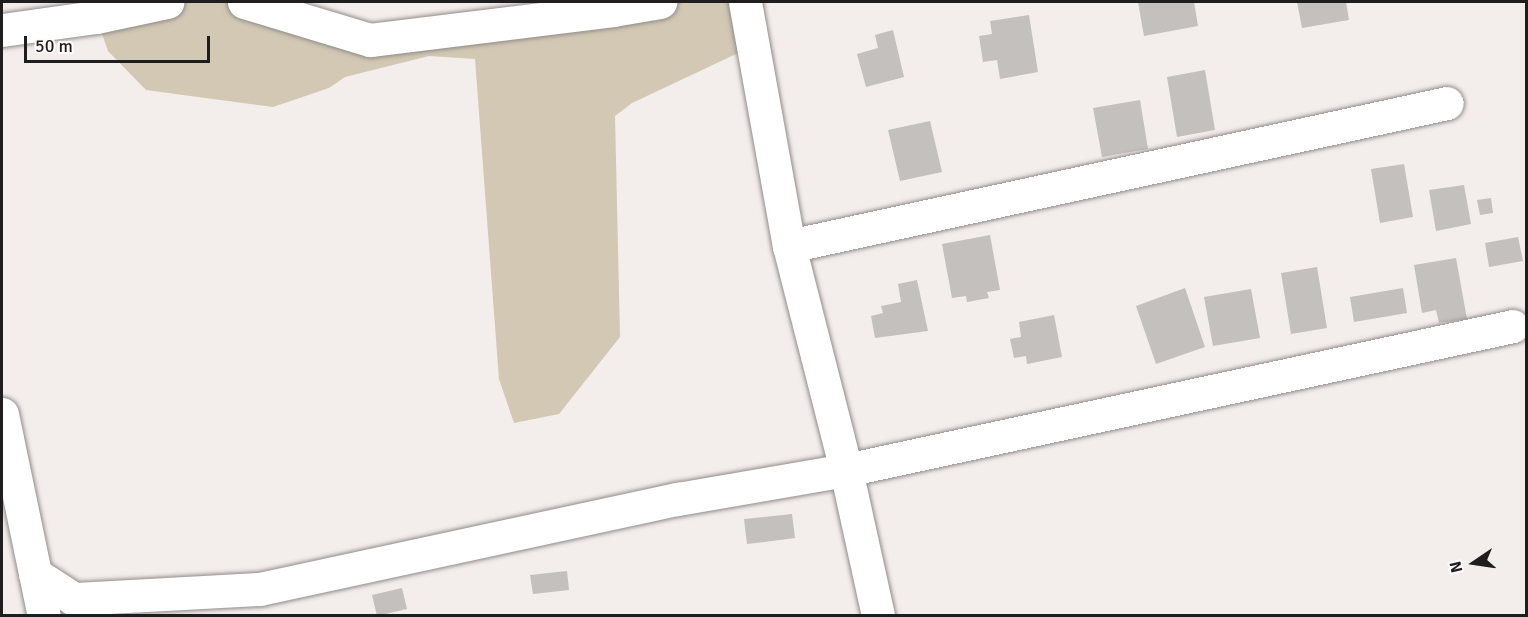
<!DOCTYPE html>
<style>
body{margin:0}
#map{position:relative;width:1528px;height:617px;overflow:hidden;background:#f3edeb;font-family:Signika,sans-serif}
div>[style]{position:absolute}
.green>*{inset:0;background:#d2c8b3}
.building>*{inset:0;background:#c4c0bd}
.roads{filter:drop-shadow(0 0 2px #918c8a) drop-shadow(0 0 2px #918c8a)}
.minor>*{height:33px;margin:-16.5px;padding:0 16.5px;transform-origin:16.5px;border-radius:16.5px;background:#fff}
span{translate:-50% -50%;white-space:nowrap;text-align:center;line-height:1.15;-webkit-text-stroke:5px #fffbfa;paint-order:stroke}
.frame{position:absolute;inset:0;border:3px solid #1f1d1d;pointer-events:none}
.north{position:absolute;left:1444px;top:533px;width:60px;height:60px;-webkit-text-stroke:4px #fffbfa;paint-order:stroke;rotate:257deg;font-size:16px;font-weight:700;line-height:24px;text-align:center;color:#1f1d1d}
.north::after{content:'';display:block;margin:auto;width:21px;height:27px;background:#1f1d1d;clip-path:polygon(50% 0,100% 100%,50% 72%,0 100%)}
.scale{position:absolute;left:24px;top:36px;width:186px;height:27px;box-sizing:border-box;border:3px solid #1f1d1d;border-top:0;padding-left:8px;font-size:18px;line-height:21px;white-space:nowrap;color:#1f1d1d;-webkit-text-stroke:4px #fffbfa;paint-order:stroke}
</style>
<div id="map">
<div class="green">
<i style="clip-path:polygon(167px 2px,244px 2px,370px 40px,660px 2px,745px 2px,751px 47px,632px 103px,615px 116px,620px 337px,559px 414px,514px 423px,499px 379px,475px 59px,429px 56px,345px 77px,329px 88px,273px 107px,146px 90px,108px 51px,96px 17px)"></i>
</div>
<div class="building">
<i style="clip-path:polygon(1138px 2px,1194px 2px,1198px 26px,1144px 36px)"></i>
<i style="clip-path:polygon(1297px 2px,1346px 2px,1349px 20px,1302px 28px)"></i>
<i style="clip-path:polygon(1029px 15px,1038px 72px,1000px 79px,997px 60px,983px 62px,979px 36px,992px 34px,990px 21px)"></i>
<i style="clip-path:polygon(893px 30px,904px 77px,866px 87px,857px 54px,878px 48px,875px 35px)"></i>
<i style="clip-path:polygon(1205px 70px,1215px 130px,1177px 137px,1167px 77px)"></i>
<i style="clip-path:polygon(1140px 100px,1148px 149px,1102px 157px,1093px 108px)"></i>
<i style="clip-path:polygon(930px 121px,942px 172px,900px 181px,888px 130px)"></i>
<i style="clip-path:polygon(1404px 164px,1413px 217px,1380px 223px,1371px 169px)"></i>
<i style="clip-path:polygon(1464px 185px,1471px 224px,1436px 231px,1429px 190px)"></i>
<i style="clip-path:polygon(1491px 198px,1493px 213px,1480px 215px,1477px 200px)"></i>
<i style="clip-path:polygon(990px 235px,1000px 290px,987px 292px,989px 298px,967px 302px,966px 296px,952px 298px,942px 244px)"></i>
<i style="clip-path:polygon(1518px 237px,1523px 261px,1489px 267px,1485px 243px)"></i>
<i style="clip-path:polygon(1456px 258px,1467px 319px,1439px 323px,1436px 310px,1422px 313px,1414px 265px)"></i>
<i style="clip-path:polygon(1317px 267px,1327px 328px,1291px 334px,1281px 273px)"></i>
<i style="clip-path:polygon(917px 280px,928px 331px,875px 338px,871px 316px,883px 313px,881px 306px,901px 302px,898px 284px)"></i>
<i style="clip-path:polygon(1185px 288px,1205px 347px,1156px 364px,1136px 306px)"></i>
<i style="clip-path:polygon(1403px 288px,1407px 313px,1354px 322px,1350px 297px)"></i>
<i style="clip-path:polygon(1251px 289px,1260px 338px,1213px 346px,1204px 297px)"></i>
<i style="clip-path:polygon(1054px 315px,1062px 357px,1027px 364px,1026px 356px,1014px 358px,1010px 339px,1021px 337px,1019px 322px)"></i>
<i style="clip-path:polygon(792px 514px,795px 538px,747px 544px,744px 519px)"></i>
<i style="clip-path:polygon(567px 571px,569px 590px,533px 594px,530px 575px)"></i>
<i style="clip-path:polygon(402px 588px,407px 609px,377px 616px,372px 595px)"></i>
</div>
<div class="roads">
<div class="minor">
<i style="left:244px;top:2px;width:132px;rotate:16.8deg"></i>
<i style="left:370px;top:40px;width:245px;rotate:-7deg"></i>
<i style="left:613px;top:10px;width:48px;rotate:-9.7deg"></i>
<i style="left:745px;top:2px;width:248px;rotate:79.8deg"></i>
<i style="left:789px;top:246px;width:231px;rotate:75.7deg"></i>
<i style="left:846px;top:470px;width:682px;rotate:-12.18deg"></i>
<i style="left:2px;top:30px;width:95px;rotate:-7.9deg"></i>
<i style="left:96px;top:17px;width:73px;rotate:-11.9deg"></i>
<i style="left:789px;top:246px;width:673px;rotate:-12.26deg"></i>
<i style="left:2px;top:414px;width:206px;rotate:78.3deg"></i>
<i style="left:35px;top:574px;width:46px;rotate:32.7deg"></i>
<i style="left:74px;top:599px;width:186px;rotate:-3.1deg"></i>
<i style="left:260px;top:589px;width:428px;rotate:-12.2deg"></i>
<i style="left:678px;top:499px;width:170px;rotate:-9.8deg"></i>
<i style="left:846px;top:470px;width:149px;rotate:77.6deg"></i>
</div>
</div>
<div class="frame"></div>
<div class="north">N</div>
<div class="scale">50 m</div>
</div>
